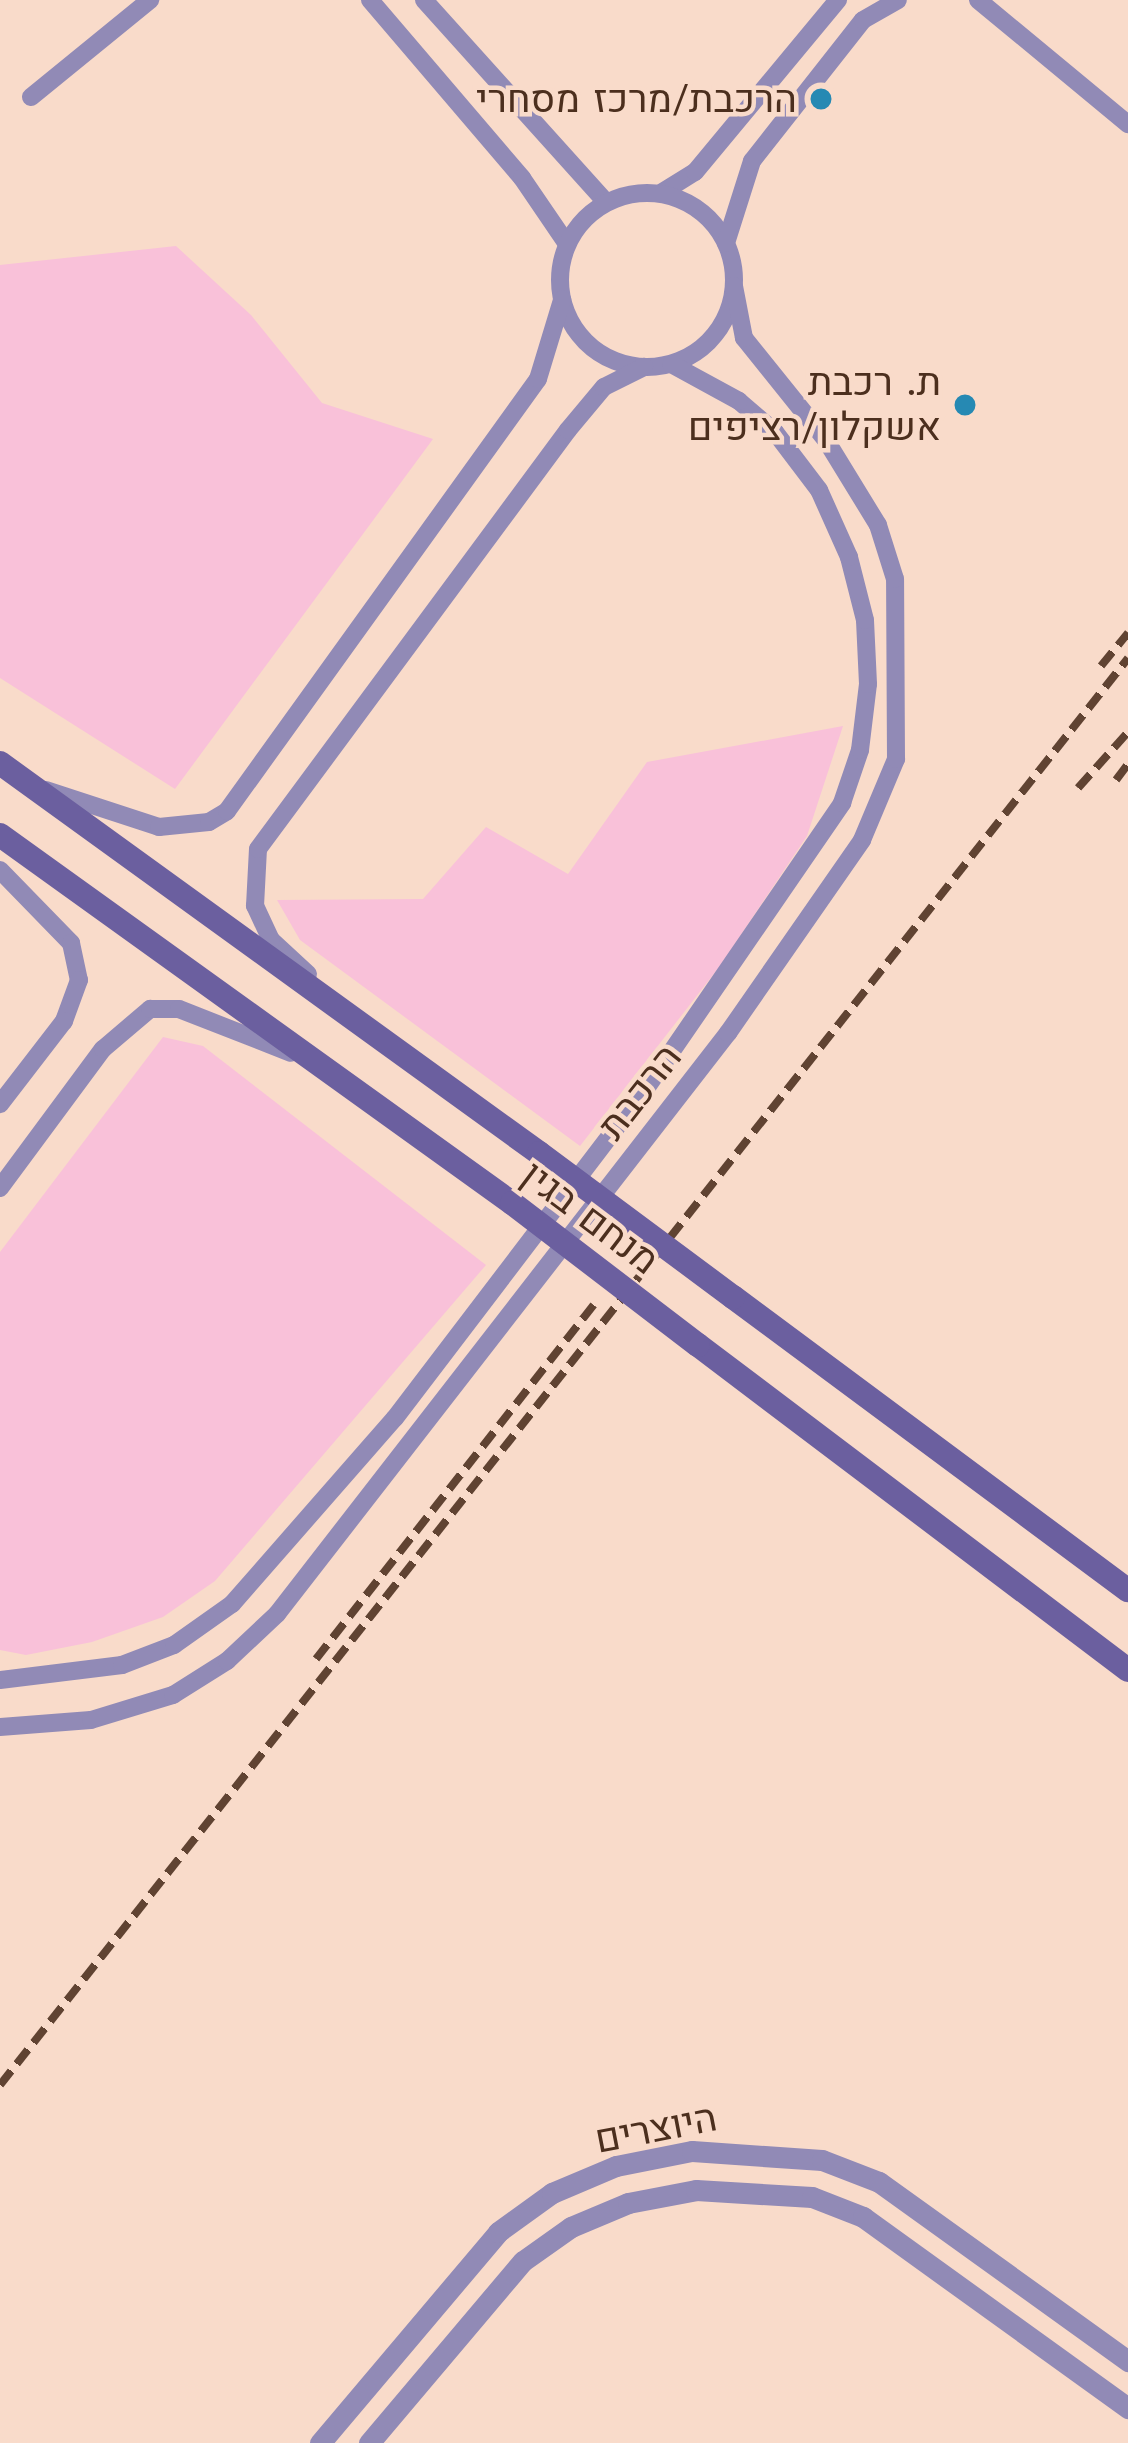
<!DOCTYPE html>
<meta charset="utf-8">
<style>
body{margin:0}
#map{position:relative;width:1128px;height:2443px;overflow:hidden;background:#f9dbca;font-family:"Work Sans",Heebo,sans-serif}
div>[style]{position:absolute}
.green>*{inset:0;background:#f9c1d9}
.minor>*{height:18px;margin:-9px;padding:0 9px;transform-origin:9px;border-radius:9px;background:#918ab6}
.minor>.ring{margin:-9px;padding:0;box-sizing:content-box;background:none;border:18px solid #918ab6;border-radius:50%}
.tertiary>*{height:21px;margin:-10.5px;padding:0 10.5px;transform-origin:10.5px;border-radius:10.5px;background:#918ab6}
.secondary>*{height:24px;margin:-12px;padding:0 12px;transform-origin:12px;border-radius:12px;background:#6b5f9f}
.rail>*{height:8px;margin-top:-4px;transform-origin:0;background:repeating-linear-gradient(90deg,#604332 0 18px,transparent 0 27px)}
.secondary-bridge>*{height:24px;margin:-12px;padding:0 12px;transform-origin:12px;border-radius:12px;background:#6b5f9f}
.dots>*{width:33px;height:33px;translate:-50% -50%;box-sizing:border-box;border:6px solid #f9dbca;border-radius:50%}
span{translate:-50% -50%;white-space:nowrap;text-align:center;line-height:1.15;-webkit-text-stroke:9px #f9dbca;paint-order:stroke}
.poi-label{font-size:39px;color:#4c2f1e}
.right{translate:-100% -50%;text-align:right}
.street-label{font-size:39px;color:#4c2f1e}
</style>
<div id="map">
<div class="green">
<i style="clip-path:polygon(176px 246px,251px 315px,322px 403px,433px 439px,175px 789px,0 678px,0 265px)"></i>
<i style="clip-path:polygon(843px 726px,807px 836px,720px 966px,580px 1146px,300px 940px,277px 900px,423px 899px,486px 827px,568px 874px,647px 762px)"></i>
<i style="clip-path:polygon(163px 1037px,203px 1046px,486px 1265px,215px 1581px,163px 1617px,92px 1642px,26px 1655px,0 1650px,0 1252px)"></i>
</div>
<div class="minor">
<i style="left:370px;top:0;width:234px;rotate:49.5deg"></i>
<i style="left:522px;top:178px;width:80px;rotate:55.7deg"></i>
<i style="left:424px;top:0;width:272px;rotate:48deg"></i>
<i style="left:978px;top:0;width:195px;rotate:39.6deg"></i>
<i style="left:31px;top:97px;width:154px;rotate:-39.2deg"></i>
<i style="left:661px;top:193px;width:40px;rotate:-32deg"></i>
<i style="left:695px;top:172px;width:224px;rotate:-50.3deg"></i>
<i class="ring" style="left:560px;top:193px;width:156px;height:156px"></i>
<i style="left:726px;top:243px;width:86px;rotate:-72.4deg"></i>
<i style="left:752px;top:161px;width:179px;rotate:-51.8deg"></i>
<i style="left:863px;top:20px;width:40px;rotate:-29.7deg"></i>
<i style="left:46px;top:790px;width:119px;rotate:18.1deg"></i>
<i style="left:159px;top:827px;width:50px;rotate:-5.7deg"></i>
<i style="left:209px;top:822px;width:21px;rotate:-31deg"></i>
<i style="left:227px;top:811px;width:532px;rotate:-54.25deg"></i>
<i style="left:538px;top:379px;width:83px;rotate:-73.1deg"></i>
<i style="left:0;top:870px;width:102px;rotate:45.8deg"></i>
<i style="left:71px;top:943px;width:38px;rotate:78deg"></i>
<i style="left:79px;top:980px;width:44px;rotate:110.1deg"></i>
<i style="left:64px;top:1021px;width:105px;rotate:127.6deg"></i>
<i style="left:308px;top:974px;width:50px;rotate:-137.4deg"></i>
<i style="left:271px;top:940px;width:38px;rotate:-115deg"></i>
<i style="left:255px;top:906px;width:57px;rotate:-87deg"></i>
<i style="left:258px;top:849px;width:521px;rotate:-53.5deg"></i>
<i style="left:568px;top:430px;width:56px;rotate:-50.1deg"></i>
<i style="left:604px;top:387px;width:45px;rotate:-26.6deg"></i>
<i style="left:0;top:1188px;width:173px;rotate:-53.5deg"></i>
<i style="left:103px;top:1049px;width:62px;rotate:-40.4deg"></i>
<i style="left:150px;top:1009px;width:29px"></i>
<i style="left:179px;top:1009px;width:120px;rotate:21.4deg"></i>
<i style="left:0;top:1680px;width:123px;rotate:-7deg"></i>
<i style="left:122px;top:1665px;width:56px;rotate:-21deg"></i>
<i style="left:174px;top:1645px;width:71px;rotate:-35.3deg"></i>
<i style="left:232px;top:1604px;width:247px;rotate:-48.8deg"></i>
<i style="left:395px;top:1418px;width:409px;rotate:-52.7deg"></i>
<i style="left:643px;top:1093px;width:352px;rotate:-55.5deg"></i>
<i style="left:842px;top:803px;width:56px;rotate:-71.2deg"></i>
<i style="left:860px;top:750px;width:66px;rotate:-83.1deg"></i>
<i style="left:868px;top:684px;width:64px;rotate:-92.7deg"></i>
<i style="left:865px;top:620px;width:65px;rotate:-104.3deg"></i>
<i style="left:849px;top:557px;width:73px;rotate:-114.1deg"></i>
<i style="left:819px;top:490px;width:73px;rotate:-127.2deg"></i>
<i style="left:775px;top:432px;width:48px;rotate:-139.3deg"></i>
<i style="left:739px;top:401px;width:77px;rotate:-151.4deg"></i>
<i style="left:0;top:1727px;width:91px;rotate:-4.4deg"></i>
<i style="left:91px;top:1720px;width:86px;rotate:-17deg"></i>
<i style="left:173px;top:1695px;width:64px;rotate:-32.2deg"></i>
<i style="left:227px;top:1661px;width:69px;rotate:-43.2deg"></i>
<i style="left:277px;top:1614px;width:736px;rotate:-52.18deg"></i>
<i style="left:728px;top:1033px;width:235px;rotate:-55.2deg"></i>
<i style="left:862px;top:840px;width:88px;rotate:-67.2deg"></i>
<i style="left:896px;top:759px;width:180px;rotate:-90.3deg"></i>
<i style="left:895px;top:579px;width:57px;rotate:-107.5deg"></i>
<i style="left:878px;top:525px;width:100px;rotate:-121.5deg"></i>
<i style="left:826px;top:440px;width:131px;rotate:-128.8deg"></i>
<i style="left:744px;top:338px;width:53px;rotate:-100.9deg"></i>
</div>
<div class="tertiary">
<i style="left:320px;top:2443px;width:276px;rotate:-49.8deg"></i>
<i style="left:498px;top:2232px;width:67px;rotate:-35.8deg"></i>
<i style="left:552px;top:2193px;width:69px;rotate:-22.9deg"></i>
<i style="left:616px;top:2166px;width:77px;rotate:-11.2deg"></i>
<i style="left:692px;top:2151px;width:130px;rotate:4deg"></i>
<i style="left:822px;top:2160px;width:61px;rotate:21.1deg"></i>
<i style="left:879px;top:2182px;width:307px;rotate:35.7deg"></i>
<i style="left:369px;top:2443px;width:238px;rotate:-49.8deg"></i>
<i style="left:523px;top:2261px;width:59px;rotate:-35.3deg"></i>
<i style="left:571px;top:2227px;width:62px;rotate:-22.8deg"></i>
<i style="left:628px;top:2203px;width:69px;rotate:-10.8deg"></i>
<i style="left:696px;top:2190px;width:116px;rotate:3.5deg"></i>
<i style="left:812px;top:2197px;width:55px;rotate:21.4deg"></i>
<i style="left:863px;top:2217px;width:327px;rotate:35.8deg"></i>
</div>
<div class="secondary">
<i style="left:0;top:763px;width:665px;rotate:35.89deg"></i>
<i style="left:0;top:835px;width:631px;rotate:35.71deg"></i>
<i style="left:733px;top:1297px;width:492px;rotate:36.6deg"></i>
<i style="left:698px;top:1345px;width:539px;rotate:37.08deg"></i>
</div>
<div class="rail">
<i style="left:1101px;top:666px;width:43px;rotate:-50.7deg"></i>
<i style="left:1116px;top:780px;width:20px;rotate:-53deg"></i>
<i style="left:1078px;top:788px;width:75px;rotate:-48.2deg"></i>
<i style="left:316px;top:1659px;width:450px;rotate:-51.9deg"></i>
<i style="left:0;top:2085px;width:1819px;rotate:-51.67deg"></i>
</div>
<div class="secondary-bridge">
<i style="left:539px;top:1153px;width:242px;rotate:36.6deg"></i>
<i style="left:512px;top:1203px;width:234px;rotate:37.4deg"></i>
</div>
<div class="dots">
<i style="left:821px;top:99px;background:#2689b3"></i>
<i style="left:965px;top:405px;background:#2689b3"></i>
</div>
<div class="poi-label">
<span class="right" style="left:797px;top:99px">הרכבת/מרכז מסחרי</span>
<span class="right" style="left:941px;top:405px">ת. רכבת<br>אשקלון/רציפים</span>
</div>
<div class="street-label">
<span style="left:640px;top:1092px;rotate:-52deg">הרכבת</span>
<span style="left:590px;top:1218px;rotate:37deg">מנחם בגין</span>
<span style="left:656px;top:2129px;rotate:-11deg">היוצרים</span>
</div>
</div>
